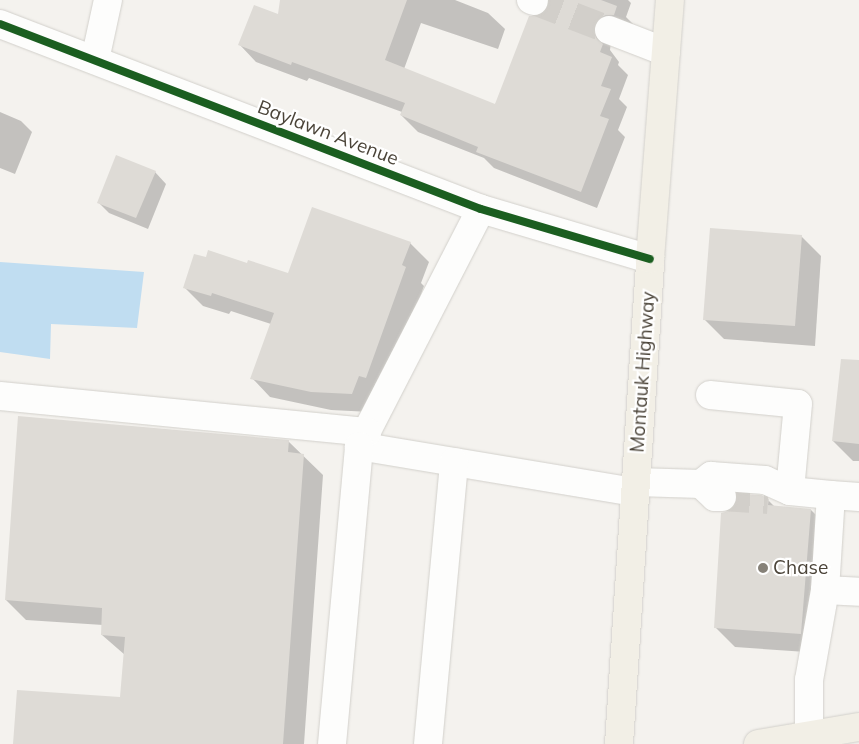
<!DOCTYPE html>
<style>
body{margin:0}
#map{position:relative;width:859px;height:744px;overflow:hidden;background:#f4f2ee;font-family:Mulish,sans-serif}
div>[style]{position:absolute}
.water>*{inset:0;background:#c0ddf1}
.shadow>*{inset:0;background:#0003}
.building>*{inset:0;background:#dedbd6}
.minor-tunnel>*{height:28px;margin-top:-14px;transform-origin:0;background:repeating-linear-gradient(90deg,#d2cfca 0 28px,transparent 0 42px)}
.roads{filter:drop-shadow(0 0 1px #d2d0cb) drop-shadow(0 0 1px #d2d0cb)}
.minor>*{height:28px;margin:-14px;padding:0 14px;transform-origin:14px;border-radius:14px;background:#fdfdfc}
.major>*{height:28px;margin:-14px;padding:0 14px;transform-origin:14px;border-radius:14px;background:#f2efe6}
.cycleway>*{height:8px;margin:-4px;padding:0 4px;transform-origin:4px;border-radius:4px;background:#1b5e20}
.dots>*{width:14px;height:14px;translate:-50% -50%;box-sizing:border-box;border:2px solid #fff;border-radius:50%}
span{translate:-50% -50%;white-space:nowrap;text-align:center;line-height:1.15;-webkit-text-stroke:4.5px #fff;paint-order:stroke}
.street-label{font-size:19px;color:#4b4439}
.poi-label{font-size:19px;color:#4b4439}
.left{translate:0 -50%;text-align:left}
</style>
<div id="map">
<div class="water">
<i style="clip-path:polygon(0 262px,144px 272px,137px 328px,51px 324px,50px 359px,0 352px)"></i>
</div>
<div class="shadow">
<i style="clip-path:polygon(337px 0,455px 0,488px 13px,505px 29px,498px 49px,421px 23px,404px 69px,495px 105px,538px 17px,546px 13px,550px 7px,550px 0,628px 0,631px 3px,626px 17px,633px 24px,630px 31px,611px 42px,610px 50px,619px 62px,618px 65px,628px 75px,619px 99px,627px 107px,618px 130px,625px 137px,597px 208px,494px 168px,484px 158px,418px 132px,401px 115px,402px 112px,309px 78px,307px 81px,256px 62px,240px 45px,326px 34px)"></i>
<i style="clip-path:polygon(0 112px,21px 121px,32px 132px,15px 174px,0 168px)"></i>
<i style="clip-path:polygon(155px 172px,166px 184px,148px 229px,109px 213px,98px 202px)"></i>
<i style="clip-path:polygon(801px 236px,821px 256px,815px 346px,724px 339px,704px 319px)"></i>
<i style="clip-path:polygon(410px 243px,429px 262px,421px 283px,424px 286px,385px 396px,371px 412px,331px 410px,270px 397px,252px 378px,271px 324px,231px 311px,229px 314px,203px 306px,184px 287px,247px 264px,289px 274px)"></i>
<i style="clip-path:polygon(859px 399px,859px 461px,853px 461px,833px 441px)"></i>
<i style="clip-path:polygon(288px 441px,323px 475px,304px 744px,15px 744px,121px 699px,125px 655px,102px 635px,103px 625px,26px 620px,6px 600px)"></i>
<i style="clip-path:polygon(768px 500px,775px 507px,811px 510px,831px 530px,821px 653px,735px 647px,715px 627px)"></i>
</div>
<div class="building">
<i style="clip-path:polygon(280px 0,407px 0,385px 60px,495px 104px,529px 16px,537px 16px,544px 13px,549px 6px,549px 0,601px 0,617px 6px,614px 15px,606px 15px,600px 18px,594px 25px,594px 33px,597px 39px,603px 44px,600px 52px,612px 57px,601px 86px,611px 89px,600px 116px,609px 119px,581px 192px,476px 152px,478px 147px,400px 115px,405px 103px,292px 62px,291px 65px,238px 45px,254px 5px,278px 14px)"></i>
<i style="clip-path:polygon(116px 155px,156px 171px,136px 218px,97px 203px)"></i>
<i style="clip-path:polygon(312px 207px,411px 242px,402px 265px,406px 267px,366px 378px,359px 376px,352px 394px,311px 392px,250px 379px,274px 313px,212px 293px,211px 296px,183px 288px,194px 254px,206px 257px,208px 250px,247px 263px,248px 260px,288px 273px)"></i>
<i style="clip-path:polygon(710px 228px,802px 235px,795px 326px,703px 320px)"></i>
<i style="clip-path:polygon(841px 359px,859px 360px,859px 444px,832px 441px)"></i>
<i style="clip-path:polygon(18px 416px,289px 440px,288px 452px,304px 454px,283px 744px,13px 744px,17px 690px,120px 697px,125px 637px,101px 635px,102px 608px,5px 600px)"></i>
<i style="clip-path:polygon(737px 494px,761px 495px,769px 499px,768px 505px,811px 509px,801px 634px,714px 628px,721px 513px,729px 511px,735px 505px)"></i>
</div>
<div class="minor-tunnel">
<i style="left:534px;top:1px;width:80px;rotate:21.1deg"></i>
<i style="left:722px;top:497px;width:46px;rotate:3.7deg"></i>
</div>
<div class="roads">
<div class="minor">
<i style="left:531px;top:0;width:3px;rotate:18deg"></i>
<i style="left:0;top:24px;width:515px;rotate:21.04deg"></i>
<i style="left:481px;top:209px;width:176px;rotate:16.5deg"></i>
<i style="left:609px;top:30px;width:61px;rotate:21.1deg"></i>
<i style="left:95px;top:60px;width:61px;rotate:-77.8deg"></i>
<i style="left:481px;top:209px;width:267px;rotate:117.2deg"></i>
<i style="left:359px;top:446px;width:280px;rotate:9.5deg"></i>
<i style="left:710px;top:395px;width:88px;rotate:5.8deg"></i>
<i style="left:798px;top:404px;width:87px;rotate:95.3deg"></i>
<i style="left:0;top:396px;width:369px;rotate:5.6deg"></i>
<i style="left:636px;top:482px;width:65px;rotate:1.8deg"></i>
<i style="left:701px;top:484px;width:13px;rotate:-39deg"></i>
<i style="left:711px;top:476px;width:54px;rotate:4.2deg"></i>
<i style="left:765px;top:480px;width:27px;rotate:24deg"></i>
<i style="left:790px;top:491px;width:41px;rotate:5.6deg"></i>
<i style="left:701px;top:484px;width:19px;rotate:43deg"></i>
<i style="left:715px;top:497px;width:7px"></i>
<i style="left:825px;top:590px;width:34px;rotate:3deg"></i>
<i style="left:809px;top:735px;width:55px;rotate:-90deg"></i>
<i style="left:809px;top:680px;width:91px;rotate:-79.9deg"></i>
<i style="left:825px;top:590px;width:95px;rotate:-86.4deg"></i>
<i style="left:831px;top:495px;width:28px;rotate:4deg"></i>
<i style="left:332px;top:744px;width:299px;rotate:-84.8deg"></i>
<i style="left:428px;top:744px;width:283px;rotate:-84.7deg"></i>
</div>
<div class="major">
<i style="left:619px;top:744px;width:486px;rotate:-86.3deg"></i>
<i style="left:650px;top:259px;width:260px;rotate:-85.6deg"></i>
<i style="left:758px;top:744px;width:102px;rotate:-9.6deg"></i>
</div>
</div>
<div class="cycleway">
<i style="left:0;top:24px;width:515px;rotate:21.04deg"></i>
<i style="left:481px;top:209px;width:176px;rotate:16.5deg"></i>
</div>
<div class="dots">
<i style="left:763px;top:568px;background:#868178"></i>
</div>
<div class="street-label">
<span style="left:328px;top:133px;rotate:21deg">Baylawn Avenue</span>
<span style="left:643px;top:372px;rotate:-86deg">Montauk Highway</span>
</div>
<div class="poi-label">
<span class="left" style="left:773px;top:568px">Chase</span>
</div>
</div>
